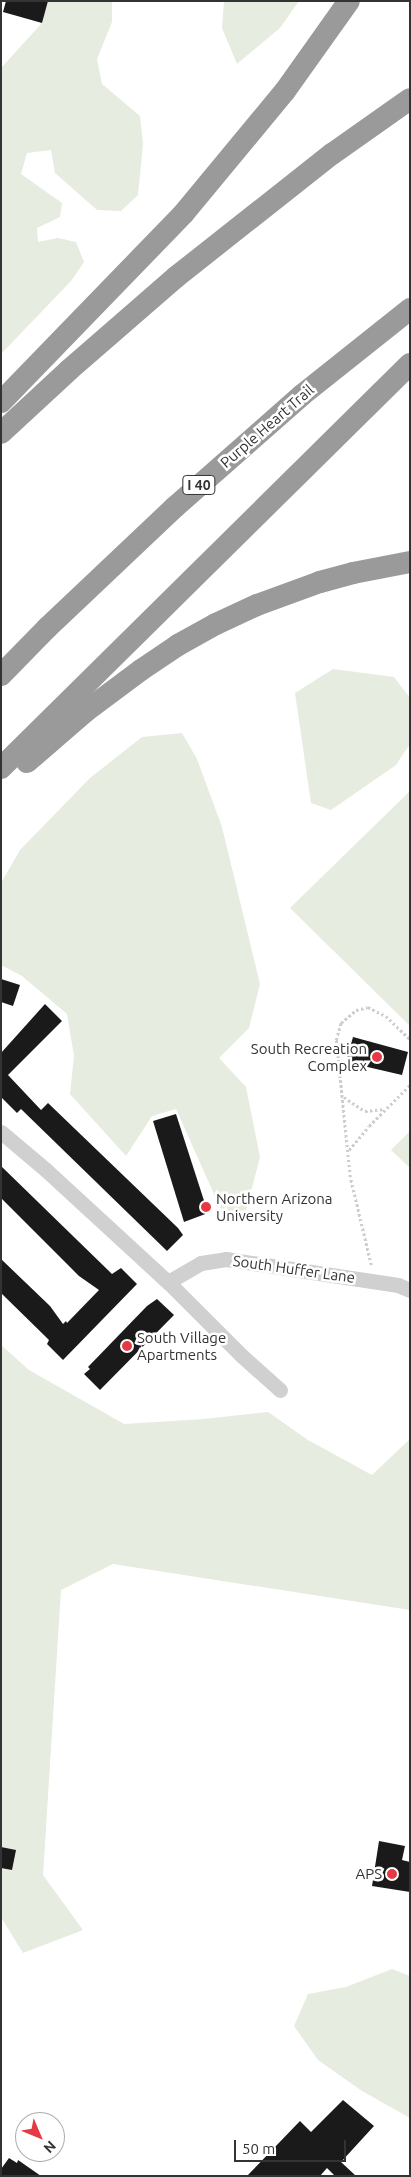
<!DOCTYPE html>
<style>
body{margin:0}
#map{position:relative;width:411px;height:2177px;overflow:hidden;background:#fff;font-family:Ubuntu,sans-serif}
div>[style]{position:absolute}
.green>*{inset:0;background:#e6ecdf}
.building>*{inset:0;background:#1a1a1a}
.path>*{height:2.5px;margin-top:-1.25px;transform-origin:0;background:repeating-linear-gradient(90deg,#cdcdcd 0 2.5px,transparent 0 5px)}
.minor>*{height:15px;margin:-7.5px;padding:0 7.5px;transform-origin:7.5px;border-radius:7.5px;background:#d0d0d0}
.highway>*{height:22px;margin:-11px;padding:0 11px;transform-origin:11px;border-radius:11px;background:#9a9a9a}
.dots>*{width:14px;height:14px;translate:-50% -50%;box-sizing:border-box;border:2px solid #fff;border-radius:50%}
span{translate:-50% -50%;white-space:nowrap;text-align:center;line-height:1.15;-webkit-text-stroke:5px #fff;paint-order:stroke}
.shield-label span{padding:1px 4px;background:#fff;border:1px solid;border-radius:4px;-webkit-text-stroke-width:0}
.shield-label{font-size:14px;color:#333;font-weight:700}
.street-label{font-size:15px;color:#333}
.poi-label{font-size:15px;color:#333}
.right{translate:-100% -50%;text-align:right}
.left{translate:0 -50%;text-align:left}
.frame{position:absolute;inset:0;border:2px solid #333;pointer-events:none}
.north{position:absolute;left:15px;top:2112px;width:50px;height:50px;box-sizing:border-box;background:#fff;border:1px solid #adadad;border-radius:50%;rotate:135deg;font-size:14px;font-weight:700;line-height:20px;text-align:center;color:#333}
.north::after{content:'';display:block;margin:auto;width:18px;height:22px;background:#e63946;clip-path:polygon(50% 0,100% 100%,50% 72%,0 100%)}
.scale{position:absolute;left:234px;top:2140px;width:112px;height:22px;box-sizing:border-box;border:2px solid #333;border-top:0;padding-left:6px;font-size:15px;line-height:18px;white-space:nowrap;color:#333;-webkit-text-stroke:4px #fff;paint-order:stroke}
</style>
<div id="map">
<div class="green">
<i style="clip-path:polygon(48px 1px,112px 1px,112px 22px,97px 59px,102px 84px,140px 116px,143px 144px,138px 195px,121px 211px,97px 210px,55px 173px,51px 150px,27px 153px,21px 174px,62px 203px,60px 217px,37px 228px,38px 242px,58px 238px,76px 242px,84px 262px,71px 281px,1px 354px,1px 68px,42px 23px)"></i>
<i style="clip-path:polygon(224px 1px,299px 1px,280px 28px,237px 64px,222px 28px)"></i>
<i style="clip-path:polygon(333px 669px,394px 677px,410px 698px,410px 744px,396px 765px,331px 810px,311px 803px,295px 693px)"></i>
<i style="clip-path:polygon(182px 733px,197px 759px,222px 827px,260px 984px,249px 1028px,219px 1058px,246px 1087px,260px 1157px,244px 1218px,222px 1212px,176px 1109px,152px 1116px,126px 1156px,70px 1094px,74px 1056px,67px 1014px,22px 976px,1px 965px,1px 883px,20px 850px,90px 778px,142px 737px)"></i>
<i style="clip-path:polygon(410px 791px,410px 1026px,290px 908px)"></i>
<i style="clip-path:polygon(410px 1131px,410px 1168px,391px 1150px)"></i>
<i style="clip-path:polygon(1px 1345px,29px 1370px,124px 1424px,204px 1419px,268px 1412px,308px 1440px,372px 1475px,410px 1439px,410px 1610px,113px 1564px,61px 1590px,43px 1875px,83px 1930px,23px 1953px,1px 1917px)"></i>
<i style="clip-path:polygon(392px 1969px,410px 1976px,410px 2118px,362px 2091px,318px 2060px,294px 2026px,308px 1994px,346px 1987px)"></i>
</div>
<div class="building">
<i style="clip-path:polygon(6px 1px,48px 1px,42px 23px,3px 12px)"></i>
<i style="clip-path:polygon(1px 979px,20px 985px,13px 1006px,1px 1002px)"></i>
<i style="clip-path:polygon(45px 1004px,62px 1021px,8px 1075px,41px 1110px,48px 1103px,178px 1228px,183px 1235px,167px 1251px,21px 1109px,17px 1113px,1px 1097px,1px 1053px)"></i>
<i style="clip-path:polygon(353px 1037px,408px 1052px,402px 1075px,346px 1062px)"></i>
<i style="clip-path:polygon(176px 1114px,208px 1213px,184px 1222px,153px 1121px)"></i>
<i style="clip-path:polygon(1px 1166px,112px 1274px,121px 1268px,137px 1284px,63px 1360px,47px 1344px,49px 1340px,1px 1293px,1px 1259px,50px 1306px,63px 1324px,66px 1321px,67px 1323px,99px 1290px,79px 1276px,1px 1198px)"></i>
<i style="clip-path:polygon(157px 1299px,174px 1315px,100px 1390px,84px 1374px,90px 1369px,88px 1367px,147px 1306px)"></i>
<i style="clip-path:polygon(379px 1841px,405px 1846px,402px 1860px,410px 1862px,410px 1892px,372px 1886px)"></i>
<i style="clip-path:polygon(1px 1847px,16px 1850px,12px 1870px,1px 1868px)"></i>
<i style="clip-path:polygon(343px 2100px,374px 2126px,341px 2162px,356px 2176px,335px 2176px,327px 2168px,320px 2176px,247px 2176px,300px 2121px,311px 2132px)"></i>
<i style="clip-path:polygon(9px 2158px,17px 2163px,18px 2160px,41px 2176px,1px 2176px,1px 2169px)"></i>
</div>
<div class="path">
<i style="left:344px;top:1097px;width:25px;rotate:34deg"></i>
<i style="left:365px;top:1111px;width:19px;rotate:-6deg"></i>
<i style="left:349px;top:1150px;width:31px;rotate:-50deg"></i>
<i style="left:369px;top:1126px;width:58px;rotate:-45deg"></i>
<i style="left:371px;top:1265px;width:90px;rotate:-103.4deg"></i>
<i style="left:350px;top:1177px;width:138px;rotate:-95.8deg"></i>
<i style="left:336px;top:1040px;width:18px;rotate:-74deg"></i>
<i style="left:341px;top:1023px;width:20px;rotate:-41deg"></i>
<i style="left:356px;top:1010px;width:12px;rotate:-14deg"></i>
<i style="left:368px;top:1007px;width:20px;rotate:27deg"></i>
<i style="left:386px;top:1016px;width:33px;rotate:44deg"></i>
</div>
<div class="minor">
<i style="left:1px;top:1132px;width:59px;rotate:40.2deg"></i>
<i style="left:46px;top:1170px;width:166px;rotate:42.6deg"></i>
<i style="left:168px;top:1282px;width:38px;rotate:-30deg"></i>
<i style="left:201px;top:1263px;width:25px;rotate:-9deg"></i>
<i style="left:226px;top:1259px;width:174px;rotate:8.6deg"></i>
<i style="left:398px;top:1285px;width:13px;rotate:23deg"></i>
<i style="left:168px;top:1282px;width:105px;rotate:45deg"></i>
<i style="left:242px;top:1356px;width:51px;rotate:41.8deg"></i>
</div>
<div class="highway">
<i style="left:1px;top:402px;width:263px;rotate:-45.9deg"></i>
<i style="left:184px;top:213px;width:158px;rotate:-50.4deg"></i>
<i style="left:285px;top:91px;width:110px;rotate:-54.6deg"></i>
<i style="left:1px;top:433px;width:93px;rotate:-42.8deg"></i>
<i style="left:69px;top:370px;width:142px;rotate:-41deg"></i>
<i style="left:176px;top:277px;width:199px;rotate:-38.3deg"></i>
<i style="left:332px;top:154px;width:95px;rotate:-35.2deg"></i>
<i style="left:1px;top:675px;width:66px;rotate:-45.6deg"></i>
<i style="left:47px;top:628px;width:176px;rotate:-43.4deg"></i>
<i style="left:175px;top:507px;width:169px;rotate:-41.4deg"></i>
<i style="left:302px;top:395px;width:138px;rotate:-38.5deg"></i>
<i style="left:27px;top:762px;width:78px;rotate:-40.8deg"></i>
<i style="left:86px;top:711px;width:69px;rotate:-36.7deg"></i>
<i style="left:141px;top:670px;width:45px;rotate:-34deg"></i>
<i style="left:178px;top:645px;width:43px;rotate:-28.9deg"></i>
<i style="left:216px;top:624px;width:45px;rotate:-24.9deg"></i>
<i style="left:257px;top:605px;width:67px;rotate:-20.1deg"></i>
<i style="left:320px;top:582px;width:34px;rotate:-15deg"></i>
<i style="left:353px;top:573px;width:58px;rotate:-10.9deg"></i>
<i style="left:1px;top:768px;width:575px;rotate:-44.65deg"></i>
</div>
<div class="dots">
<i style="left:377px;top:1057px;background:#e63946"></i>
<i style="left:206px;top:1207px;background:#e63946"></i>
<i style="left:127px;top:1346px;background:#e63946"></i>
<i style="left:392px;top:1874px;background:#e63946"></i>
</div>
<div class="shield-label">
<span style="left:199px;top:485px">I 40</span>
</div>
<div class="street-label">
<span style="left:267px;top:426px;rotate:-41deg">Purple Heart Trail</span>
<span style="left:294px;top:1269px;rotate:8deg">South Huffer Lane</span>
</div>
<div class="poi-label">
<span class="right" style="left:367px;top:1057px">South Recreation<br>Complex</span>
<span class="left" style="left:216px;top:1207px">Northern Arizona<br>University</span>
<span class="left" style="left:137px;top:1346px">South Village<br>Apartments</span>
<span class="right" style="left:382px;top:1874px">APS</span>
</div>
<div class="frame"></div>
<div class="north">N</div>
<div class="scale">50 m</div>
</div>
